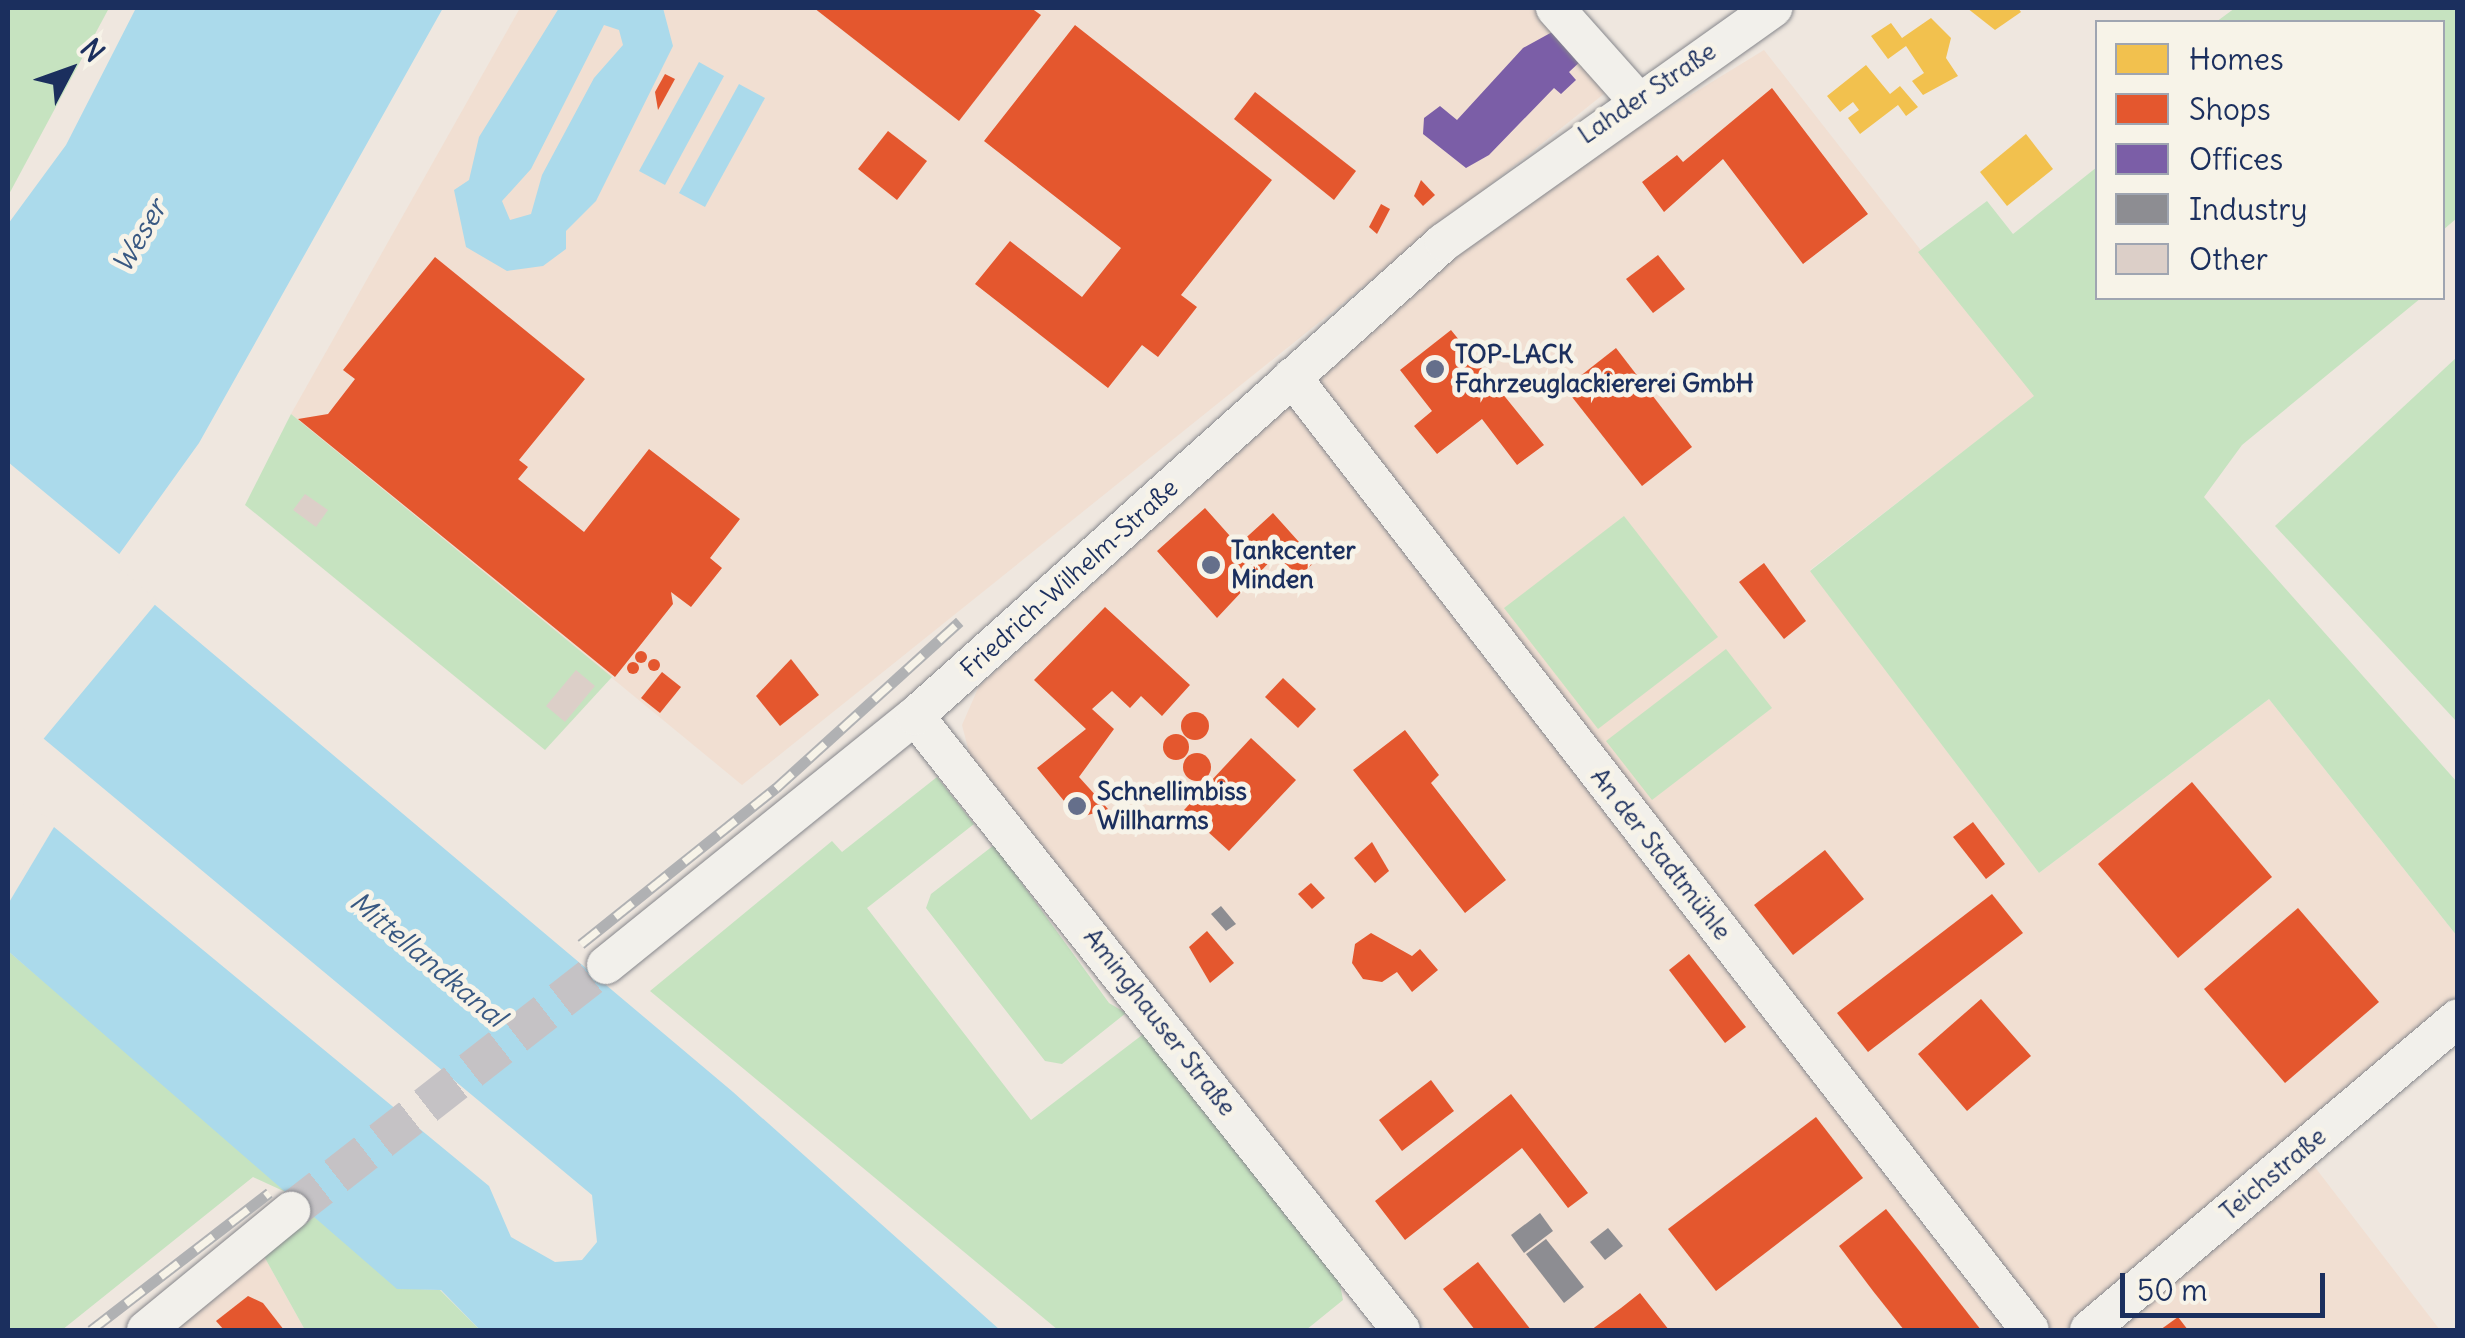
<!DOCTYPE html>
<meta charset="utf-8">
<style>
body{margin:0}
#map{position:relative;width:2465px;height:1338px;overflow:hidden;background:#efe7df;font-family:Delius,sans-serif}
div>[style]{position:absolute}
.built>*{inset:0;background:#f1dfd2}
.green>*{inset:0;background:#c6e3c0}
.water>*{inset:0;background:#abdaeb}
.pier>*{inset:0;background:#efe7df}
.homes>*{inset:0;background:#f2c14e}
.shops>*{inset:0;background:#e4572e}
.round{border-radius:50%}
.offices>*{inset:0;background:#7b5ea7}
.industry>*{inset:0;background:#8d8d92}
.building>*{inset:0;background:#dccfc8}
.minor-tunnel>*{height:38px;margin-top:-19px;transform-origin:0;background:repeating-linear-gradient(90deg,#c5c2c5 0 38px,transparent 0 57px)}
.roads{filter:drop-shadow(0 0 2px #86878c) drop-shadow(0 0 2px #86878c)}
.minor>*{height:38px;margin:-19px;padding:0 19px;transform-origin:19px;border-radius:19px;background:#f2f0eb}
.rail>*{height:11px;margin-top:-5.5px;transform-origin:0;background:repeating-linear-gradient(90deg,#f7f3e8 0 22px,#b0b1b3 0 44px);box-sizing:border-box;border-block:2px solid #b0b1b3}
.dots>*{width:28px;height:28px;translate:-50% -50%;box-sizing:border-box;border:5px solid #f7f3e8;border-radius:50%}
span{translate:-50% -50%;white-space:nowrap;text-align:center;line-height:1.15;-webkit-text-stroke:10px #f7f3e8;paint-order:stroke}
.street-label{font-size:25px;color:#1b2f5e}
.poi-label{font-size:25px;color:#1b2f5e;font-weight:700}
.left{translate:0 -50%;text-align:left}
.water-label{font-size:28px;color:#385882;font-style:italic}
.frame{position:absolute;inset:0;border:10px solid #1b2f5e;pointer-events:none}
.legend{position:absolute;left:2095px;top:20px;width:350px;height:280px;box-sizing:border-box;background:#f7f3e8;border:2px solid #9fa5b1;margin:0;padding:12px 18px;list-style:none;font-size:30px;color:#1b2f5e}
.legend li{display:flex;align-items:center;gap:20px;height:50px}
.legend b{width:50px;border:2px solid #9fa5b1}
.north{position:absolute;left:20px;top:20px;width:100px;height:100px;-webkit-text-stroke:8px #f7f3e8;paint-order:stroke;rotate:49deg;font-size:28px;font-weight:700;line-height:40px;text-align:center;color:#1b2f5e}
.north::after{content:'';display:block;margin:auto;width:35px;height:45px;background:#1b2f5e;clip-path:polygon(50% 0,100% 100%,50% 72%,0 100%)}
.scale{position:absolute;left:2120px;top:1273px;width:205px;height:45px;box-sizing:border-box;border:5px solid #1b2f5e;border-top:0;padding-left:12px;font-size:30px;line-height:35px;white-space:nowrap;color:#1b2f5e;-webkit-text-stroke:8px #f7f3e8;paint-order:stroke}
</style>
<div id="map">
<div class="built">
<i style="clip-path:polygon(520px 8px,1540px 8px,1620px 81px,742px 785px,291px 414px)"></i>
<i style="clip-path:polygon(1764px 50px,2035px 396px,1810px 570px,2039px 873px,2269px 699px,2457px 936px,2457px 1035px,2311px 1162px,2440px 1330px,1426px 1330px,970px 756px,962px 725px,979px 686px,1513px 204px)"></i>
<i style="clip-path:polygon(255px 1240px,305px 1330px,146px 1330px)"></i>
</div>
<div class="green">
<i style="clip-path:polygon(8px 8px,109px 8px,8px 196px)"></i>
<i style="clip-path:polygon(2235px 8px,2457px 8px,2457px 218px,2443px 230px,2442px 22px,2216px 22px)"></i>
<i style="clip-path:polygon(2097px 167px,2098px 298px,2421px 298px,2242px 445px,2204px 497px,2457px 782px,2457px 936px,2269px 699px,2039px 873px,1810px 571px,2034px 396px,1918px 252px,1987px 201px,2013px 234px)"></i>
<i style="clip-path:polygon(2457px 357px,2457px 722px,2275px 526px)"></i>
<i style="clip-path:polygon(291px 414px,612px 677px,545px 750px,245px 505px)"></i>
<i style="clip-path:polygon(1624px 516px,1718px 637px,1598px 729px,1504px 608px)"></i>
<i style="clip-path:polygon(1726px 649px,1772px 708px,1652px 800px,1606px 741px)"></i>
<i style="clip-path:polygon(937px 777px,974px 824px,867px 908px,1031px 1120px,1146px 1032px,1338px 1274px,1343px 1300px,1306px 1330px,1058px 1330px,650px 991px,832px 841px,842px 852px)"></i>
<i style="clip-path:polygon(994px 845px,1109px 1003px,1126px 1013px,1062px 1064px,1045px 1061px,926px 908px,931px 894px)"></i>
<i style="clip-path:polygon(8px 951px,303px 1201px,397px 1288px,440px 1290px,480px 1330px,305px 1330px,255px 1240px,303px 1200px,253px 1177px,62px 1330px,8px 1330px)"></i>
</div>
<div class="water">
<i style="clip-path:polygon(136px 8px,443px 8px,199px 443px,110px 567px,733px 1092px,1000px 1330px,480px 1330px,441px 1290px,397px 1289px,8px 951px,8px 802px,54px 827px,489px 1186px,511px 1237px,555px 1262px,582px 1260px,597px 1242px,592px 1195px,8px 709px,8px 224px,66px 145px)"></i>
<i style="clip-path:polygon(evenodd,559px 8px,663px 8px,673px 46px,596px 201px,566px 231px,566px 249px,543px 266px,507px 271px,466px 247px,454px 190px,469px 180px,479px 137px,559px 8px,604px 25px,619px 30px,623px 45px,594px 78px,542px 175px,531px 214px,510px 220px,502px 201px,531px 169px,604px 25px)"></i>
<i style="clip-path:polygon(699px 62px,724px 76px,665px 185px,639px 171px)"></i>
<i style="clip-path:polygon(739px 84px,765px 98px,705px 207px,679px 193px)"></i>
</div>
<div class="pier">
<i style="clip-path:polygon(8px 462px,124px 558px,117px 566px,158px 601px,40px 743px,8px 715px)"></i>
<i style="clip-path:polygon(8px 797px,57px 822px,8px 904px)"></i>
</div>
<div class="homes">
<i style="clip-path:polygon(1967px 8px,2018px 8px,2021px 12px,1995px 30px)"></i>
<i style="clip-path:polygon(1931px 18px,1951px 38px,1946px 58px,1958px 76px,1923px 95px,1912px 81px,1924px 73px,1906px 46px,1888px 59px,1871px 36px,1891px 23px,1902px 38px)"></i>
<i style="clip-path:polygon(1866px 65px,1890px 94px,1900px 86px,1918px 107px,1906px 116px,1898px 105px,1860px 134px,1848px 118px,1859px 110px,1853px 102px,1840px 112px,1827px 96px)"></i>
<i style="clip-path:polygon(2026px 134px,2053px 169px,2007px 206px,1980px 172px)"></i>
</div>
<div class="shops">
<i style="clip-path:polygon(814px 8px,1031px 8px,1041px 15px,959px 121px)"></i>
<i style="clip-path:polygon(1075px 25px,1272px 180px,1181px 295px,1197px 307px,1158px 357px,1142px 345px,1108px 388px,975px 284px,1010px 241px,1082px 297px,1121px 248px,984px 141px)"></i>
<i style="clip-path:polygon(665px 74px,675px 79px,658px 110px,655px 92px)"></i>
<i style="clip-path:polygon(1772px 88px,1868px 214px,1803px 264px,1723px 159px,1664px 212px,1642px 182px,1677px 155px,1683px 162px)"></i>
<i style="clip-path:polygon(1255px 92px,1356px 171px,1334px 200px,1234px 119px)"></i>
<i style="clip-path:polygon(888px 131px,927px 161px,897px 200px,858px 169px)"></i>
<i style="clip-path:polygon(1421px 180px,1435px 195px,1423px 206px,1414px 196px)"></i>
<i style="clip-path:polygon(1381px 204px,1390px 209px,1377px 234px,1369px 227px)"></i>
<i style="clip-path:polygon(1658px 255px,1685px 289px,1653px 313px,1626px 279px)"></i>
<i style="clip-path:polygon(435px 257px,585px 379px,519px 460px,528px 467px,518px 479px,584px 532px,649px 449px,740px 519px,710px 558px,722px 568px,691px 607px,671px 592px,673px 604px,615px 677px,298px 419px,328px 414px,355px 379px,343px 370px)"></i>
<i style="clip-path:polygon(1451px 330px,1544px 445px,1517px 465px,1482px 419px,1437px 454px,1414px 426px,1432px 411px,1400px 370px)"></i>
<i style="clip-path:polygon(1616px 348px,1692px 447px,1642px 486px,1565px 388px)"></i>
<i style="clip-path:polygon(1205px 508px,1238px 545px,1273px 513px,1316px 561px,1300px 575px,1274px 557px,1217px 618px,1157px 551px)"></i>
<i style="clip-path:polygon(1764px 563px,1806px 621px,1784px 639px,1739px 582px)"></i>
<i style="clip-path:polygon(1105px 607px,1190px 685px,1162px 716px,1141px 696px,1130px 708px,1112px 691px,1092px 709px,1114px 729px,1079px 777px,1108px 809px,1078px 818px,1037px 768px,1086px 729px,1034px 680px)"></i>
<i class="round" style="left:635px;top:651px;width:12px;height:12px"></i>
<i class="round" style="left:648px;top:659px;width:12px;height:12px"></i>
<i style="clip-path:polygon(791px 659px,819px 695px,780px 726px,756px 696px)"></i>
<i class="round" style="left:627px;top:662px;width:12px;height:12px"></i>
<i style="clip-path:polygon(662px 672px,681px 687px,660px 713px,641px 698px)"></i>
<i style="clip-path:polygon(1283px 678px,1316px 709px,1298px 728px,1265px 697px)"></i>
<i class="round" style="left:1181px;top:712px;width:28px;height:28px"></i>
<i style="clip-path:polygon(1405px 730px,1439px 775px,1431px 783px,1506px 880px,1465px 913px,1353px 770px)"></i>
<i class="round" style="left:1163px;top:734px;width:26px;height:26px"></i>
<i style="clip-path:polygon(1251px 738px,1296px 780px,1229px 851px,1184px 810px)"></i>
<i class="round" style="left:1183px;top:753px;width:28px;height:28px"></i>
<i style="clip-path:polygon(2192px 782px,2272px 877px,2178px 958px,2098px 864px)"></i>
<i style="clip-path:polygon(1973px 822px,2005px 864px,1986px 879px,1953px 837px)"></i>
<i style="clip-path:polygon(1372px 842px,1389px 871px,1375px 883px,1354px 858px)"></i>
<i style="clip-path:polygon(1825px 850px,1864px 899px,1793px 955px,1754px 905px)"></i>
<i style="clip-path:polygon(1311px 883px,1325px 898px,1312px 909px,1298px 894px)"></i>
<i style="clip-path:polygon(1992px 894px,2023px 933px,1868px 1052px,1837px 1013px)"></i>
<i style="clip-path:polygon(2298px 908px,2379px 1002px,2285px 1083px,2204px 989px)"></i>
<i style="clip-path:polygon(1207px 931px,1234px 963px,1210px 983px,1189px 947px)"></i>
<i style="clip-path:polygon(1371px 933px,1412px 956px,1420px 949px,1438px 970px,1412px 992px,1397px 972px,1382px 982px,1363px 979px,1352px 963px,1355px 944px)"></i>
<i style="clip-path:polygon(1689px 954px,1746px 1027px,1725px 1043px,1669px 970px)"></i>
<i style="clip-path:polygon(1981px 999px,2031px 1056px,1967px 1111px,1918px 1054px)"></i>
<i style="clip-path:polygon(1431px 1080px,1454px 1111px,1402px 1151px,1379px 1120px)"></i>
<i style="clip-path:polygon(1511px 1094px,1588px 1193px,1568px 1208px,1522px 1148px,1405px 1240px,1375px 1201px)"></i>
<i style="clip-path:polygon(1816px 1117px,1863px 1178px,1716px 1291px,1668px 1229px)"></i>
<i style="clip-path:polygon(1886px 1209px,1921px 1253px,1981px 1330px,1904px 1330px,1873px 1291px,1839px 1246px)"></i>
<i style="clip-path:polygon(1478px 1262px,1531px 1330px,1475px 1330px,1443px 1289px)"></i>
<i style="clip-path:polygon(1640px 1293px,1669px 1330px,1591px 1330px,1621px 1308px)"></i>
<i style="clip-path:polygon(248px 1296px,263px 1303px,284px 1330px,224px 1330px,216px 1321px)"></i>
<i style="clip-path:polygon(2178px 1317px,2188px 1330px,2160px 1330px)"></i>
</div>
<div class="offices">
<i style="clip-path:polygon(1554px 31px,1583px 59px,1569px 72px,1576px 80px,1561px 94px,1554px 88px,1489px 155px,1466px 168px,1423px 134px,1424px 118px,1440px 106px,1457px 120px,1523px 48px)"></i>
</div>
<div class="industry">
<i style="clip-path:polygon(1221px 906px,1236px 924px,1226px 931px,1211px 914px)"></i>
<i style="clip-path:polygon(1540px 1213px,1553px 1231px,1524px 1253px,1511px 1235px)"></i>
<i style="clip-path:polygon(1608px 1228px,1623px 1246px,1605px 1260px,1590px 1242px)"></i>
<i style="clip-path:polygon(1546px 1239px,1584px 1287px,1564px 1303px,1526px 1254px)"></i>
</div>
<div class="building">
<i style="clip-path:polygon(305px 494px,328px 510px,316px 527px,293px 510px)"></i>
<i style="clip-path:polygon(576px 670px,595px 686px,565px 722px,546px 706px)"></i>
</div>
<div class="minor-tunnel">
<i style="left:291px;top:1211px;width:400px;rotate:-38deg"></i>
</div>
<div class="roads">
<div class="minor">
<i style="left:1555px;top:8px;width:122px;rotate:48.3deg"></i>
<i style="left:1292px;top:377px;width:1205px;rotate:52.25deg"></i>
<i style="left:915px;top:716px;width:783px;rotate:51.64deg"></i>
<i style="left:606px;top:965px;width:397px;rotate:-38.9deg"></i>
<i style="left:915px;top:716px;width:710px;rotate:-41.86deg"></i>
<i style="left:1444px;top:242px;width:404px;rotate:-35.4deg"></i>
<i style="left:146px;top:1330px;width:188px;rotate:-39.4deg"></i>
<i style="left:2089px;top:1330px;width:483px;rotate:-40.2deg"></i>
</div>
</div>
<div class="rail">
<i style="left:581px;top:944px;width:250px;rotate:-38.7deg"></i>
<i style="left:776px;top:788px;width:248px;rotate:-42.2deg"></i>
<i style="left:91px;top:1330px;width:225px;rotate:-37.6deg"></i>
</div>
<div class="dots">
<i style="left:1435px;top:369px;background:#656f8b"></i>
<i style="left:1211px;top:565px;background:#656f8b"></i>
<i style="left:1077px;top:806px;background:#656f8b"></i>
</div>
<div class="street-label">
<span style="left:1647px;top:93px;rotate:-34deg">Lahder Straße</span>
<span style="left:1069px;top:578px;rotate:-42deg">Friedrich-Wilhelm-Straße</span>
<span style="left:1661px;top:854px;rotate:52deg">An der Stadtmühle</span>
<span style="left:1160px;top:1022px;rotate:52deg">Aminghauser Straße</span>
<span style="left:2273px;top:1174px;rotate:-40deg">Teichstraße</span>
</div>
<div class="poi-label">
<span class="left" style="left:1455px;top:369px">TOP-LACK<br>Fahrzeuglackiererei GmbH</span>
<span class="left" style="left:1231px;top:565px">Tankcenter<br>Minden</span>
<span class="left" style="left:1097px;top:806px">Schnellimbiss<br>Willharms</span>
</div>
<div class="water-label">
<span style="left:139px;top:236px;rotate:-60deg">Weser</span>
<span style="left:428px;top:959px;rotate:40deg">Mittellandkanal</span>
</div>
<div class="frame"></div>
<ul class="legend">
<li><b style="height:28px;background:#f2c14e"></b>Homes</li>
<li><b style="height:28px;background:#e4572e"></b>Shops</li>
<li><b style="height:28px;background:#7b5ea7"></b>Offices</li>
<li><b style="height:28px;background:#8d8d92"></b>Industry</li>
<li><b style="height:28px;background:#dccfc8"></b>Other</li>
</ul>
<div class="north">N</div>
<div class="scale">50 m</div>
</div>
